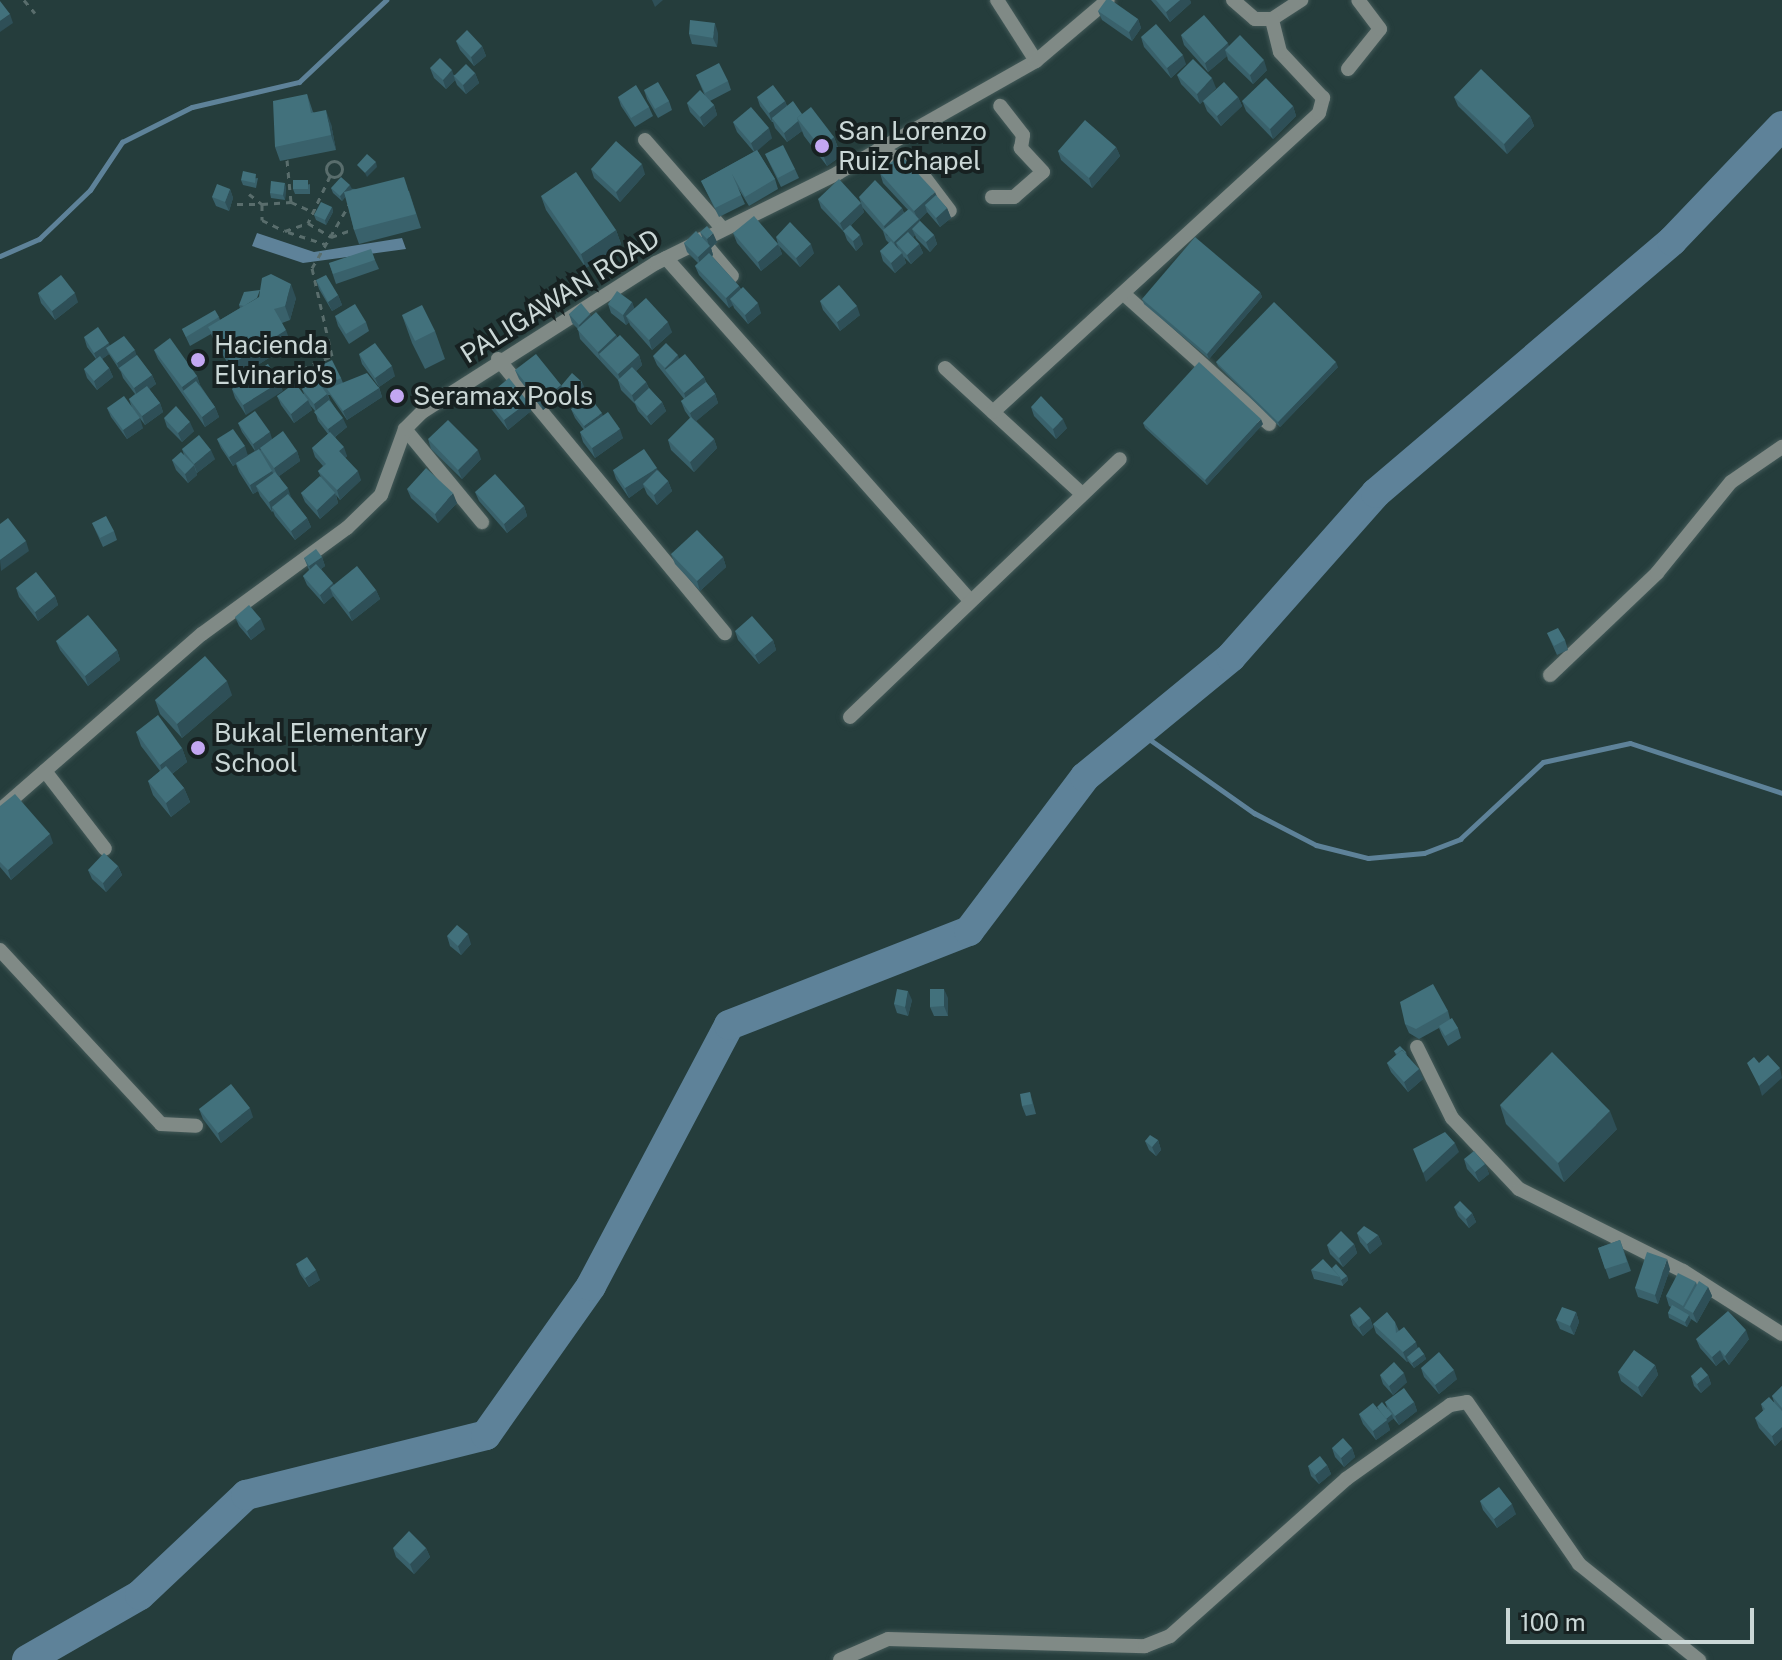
<!DOCTYPE html>
<style>
body{margin:0}
#map{position:relative;width:1782px;height:1660px;overflow:hidden;background:#253d3c;font-family:"Public Sans",sans-serif}
div>[style]{position:absolute}
.water>*{inset:0;background:#5e8299}
.stream>*{height:5px;margin:-2.5px;padding:0 2.5px;transform-origin:2.5px;border-radius:2.5px;background:#5e8299}
.river>*{height:30px;margin:-15px;padding:0 15px;transform-origin:15px;border-radius:15px;background:#5e8299}
.path>*{height:3px;margin-top:-1.5px;transform-origin:0;background:repeating-linear-gradient(90deg,#596d6c 0 6px,transparent 0 12px)}
.path>.ring{margin:-1.5px;padding:0;box-sizing:content-box;background:none;border:3px solid #596d6c;border-radius:50%}
.roads{filter:drop-shadow(0 0 2px #435958) drop-shadow(0 0 2px #435958)}
.minor>*{height:14px;margin:-7px;padding:0 7px;transform-origin:7px;border-radius:7px;background:#808a86}
.wall>*{inset:0;background:#39616b}
.shaded-wall>*{inset:0;background:#2e4f57}
.building>*{inset:0;background:#42717c}
.dots>*{width:22px;height:22px;translate:-50% -50%;box-sizing:border-box;border:4px solid #172121;border-radius:50%}
span{translate:-50% -50%;white-space:nowrap;text-align:center;line-height:1.15;-webkit-text-stroke:8px #172121;paint-order:stroke}
.poi-label{font-size:26px;color:#cad7d6}
.left{translate:0 -50%;text-align:left}
.street-label{font-size:26px;color:#cad7d6}
.scale{position:absolute;left:1506px;top:1608px;width:248px;height:36px;box-sizing:border-box;border:4px solid #cad7d6;border-top:0;padding-left:10px;font-size:24px;line-height:28px;white-space:nowrap;color:#cad7d6;-webkit-text-stroke:6px #172121;paint-order:stroke}
</style>
<div id="map">
<div class="water">
<i style="clip-path:polygon(257px 233px,314px 252px,402px 238px,406px 249px,303px 263px,252px 246px)"></i>
</div>
<div class="stream">
<i style="left:0;top:256px;width:43px;rotate:-23.6deg"></i>
<i style="left:39px;top:239px;width:71px;rotate:-43.9deg"></i>
<i style="left:90px;top:190px;width:58px;rotate:-56.3deg"></i>
<i style="left:122px;top:142px;width:78px;rotate:-26.6deg"></i>
<i style="left:192px;top:107px;width:110px;rotate:-13.2deg"></i>
<i style="left:299px;top:82px;width:120px;rotate:-43.3deg"></i>
<i style="left:1139px;top:732px;width:141px;rotate:35.2deg"></i>
<i style="left:1254px;top:813px;width:70px;rotate:27.3deg"></i>
<i style="left:1316px;top:845px;width:54px;rotate:14deg"></i>
<i style="left:1368px;top:858px;width:56px;rotate:-5.1deg"></i>
<i style="left:1424px;top:853px;width:39px;rotate:-21deg"></i>
<i style="left:1460px;top:839px;width:113px;rotate:-42.9deg"></i>
<i style="left:1543px;top:762px;width:89px;rotate:-12.3deg"></i>
<i style="left:1630px;top:743px;width:160px;rotate:18.2deg"></i>
</div>
<div class="river">
<i style="left:27px;top:1660px;width:130px;rotate:-29.9deg"></i>
<i style="left:140px;top:1595px;width:146px;rotate:-43.3deg"></i>
<i style="left:246px;top:1495px;width:247px;rotate:-14deg"></i>
<i style="left:486px;top:1435px;width:182px;rotate:-54.8deg"></i>
<i style="left:591px;top:1286px;width:295px;rotate:-62.1deg"></i>
<i style="left:729px;top:1025px;width:258px;rotate:-21.4deg"></i>
<i style="left:969px;top:931px;width:193px;rotate:-53deg"></i>
<i style="left:1085px;top:777px;width:189px;rotate:-39.4deg"></i>
<i style="left:1231px;top:657px;width:219px;rotate:-48.5deg"></i>
<i style="left:1376px;top:493px;width:389px;rotate:-40.4deg"></i>
<i style="left:1672px;top:241px;width:159px;rotate:-46.3deg"></i>
</div>
<div class="path">
<i style="left:24px;top:0;width:17px;rotate:50deg"></i>
<i style="left:287px;top:160px;width:42px;rotate:84.6deg"></i>
<i style="left:291px;top:202px;width:24px;rotate:24deg"></i>
<i class="ring" style="left:326px;top:161px;width:13px;height:13px"></i>
<i style="left:330px;top:176px;width:52px;rotate:115.1deg"></i>
<i style="left:308px;top:223px;width:27px;rotate:31deg"></i>
<i style="left:331px;top:237px;width:24px;rotate:-19deg"></i>
<i style="left:249px;top:194px;width:16px;rotate:38deg"></i>
<i style="left:262px;top:204px;width:29px;rotate:-4deg"></i>
<i style="left:237px;top:204px;width:25px"></i>
<i style="left:262px;top:204px;width:16px;rotate:90deg"></i>
<i style="left:262px;top:220px;width:25px;rotate:26deg"></i>
<i style="left:285px;top:231px;width:24px;rotate:-19deg"></i>
<i style="left:288px;top:232px;width:40px;rotate:18deg"></i>
<i style="left:291px;top:374px;width:45px;rotate:-23.7deg"></i>
<i style="left:332px;top:356px;width:90px;rotate:-102.8deg"></i>
<i style="left:312px;top:268px;width:75px;rotate:-59.7deg"></i>
</div>
<div class="roads">
<div class="minor">
<i style="left:997px;top:0;width:72px;rotate:57.4deg"></i>
<i style="left:1233px;top:0;width:29px;rotate:41deg"></i>
<i style="left:1255px;top:19px;width:17px"></i>
<i style="left:1272px;top:19px;width:35px;rotate:-33deg"></i>
<i style="left:1348px;top:69px;width:51px;rotate:-51.3deg"></i>
<i style="left:1380px;top:29px;width:36px;rotate:-127deg"></i>
<i style="left:645px;top:140px;width:117px;rotate:48.8deg"></i>
<i style="left:879px;top:149px;width:45px;rotate:27.7deg"></i>
<i style="left:919px;top:170px;width:51px;rotate:52.9deg"></i>
<i style="left:992px;top:197px;width:22px"></i>
<i style="left:1014px;top:197px;width:38px;rotate:-41deg"></i>
<i style="left:1043px;top:172px;width:33px;rotate:-133deg"></i>
<i style="left:1021px;top:148px;width:13px;rotate:-81deg"></i>
<i style="left:1023px;top:135px;width:37px;rotate:-128deg"></i>
<i style="left:701px;top:239px;width:48px;rotate:50deg"></i>
<i style="left:666px;top:258px;width:458px;rotate:48.4deg"></i>
<i style="left:1126px;top:296px;width:192px;rotate:41.8deg"></i>
<i style="left:498px;top:359px;width:356px;rotate:50.4deg"></i>
<i style="left:945px;top:368px;width:186px;rotate:42.6deg"></i>
<i style="left:993px;top:412px;width:442px;rotate:-42.5deg"></i>
<i style="left:1319px;top:113px;width:16px;rotate:-75deg"></i>
<i style="left:1323px;top:98px;width:63px;rotate:-133.1deg"></i>
<i style="left:1280px;top:52px;width:34px;rotate:-104deg"></i>
<i style="left:405px;top:429px;width:121px;rotate:50.4deg"></i>
<i style="left:1550px;top:675px;width:148px;rotate:-43.6deg"></i>
<i style="left:1657px;top:573px;width:117px;rotate:-50.9deg"></i>
<i style="left:1731px;top:482px;width:62px;rotate:-34.5deg"></i>
<i style="left:850px;top:717px;width:373px;rotate:-43.7deg"></i>
<i style="left:45px;top:771px;width:98px;rotate:52.4deg"></i>
<i style="left:0;top:810px;width:268px;rotate:-41.1deg"></i>
<i style="left:202px;top:634px;width:180px;rotate:-36.2deg"></i>
<i style="left:347px;top:528px;width:47px;rotate:-44.1deg"></i>
<i style="left:381px;top:495px;width:70px;rotate:-70deg"></i>
<i style="left:405px;top:429px;width:24px;rotate:-45deg"></i>
<i style="left:422px;top:412px;width:277px;rotate:-32.5deg"></i>
<i style="left:656px;top:263px;width:203px;rotate:-26.3deg"></i>
<i style="left:838px;top:173px;width:227px;rotate:-29.5deg"></i>
<i style="left:1036px;top:61px;width:94px;rotate:-40.3deg"></i>
<i style="left:0;top:950px;width:237px;rotate:47.2deg"></i>
<i style="left:161px;top:1124px;width:35px;rotate:3deg"></i>
<i style="left:1417px;top:1047px;width:79px;rotate:63.8deg"></i>
<i style="left:1452px;top:1118px;width:98px;rotate:46.7deg"></i>
<i style="left:1519px;top:1189px;width:183px;rotate:26.6deg"></i>
<i style="left:1683px;top:1271px;width:117px;rotate:32.5deg"></i>
<i style="left:840px;top:1660px;width:52px;rotate:-23.6deg"></i>
<i style="left:888px;top:1639px;width:257px;rotate:1.6deg"></i>
<i style="left:1145px;top:1646px;width:27px;rotate:-22deg"></i>
<i style="left:1170px;top:1636px;width:236px;rotate:-41.7deg"></i>
<i style="left:1346px;top:1479px;width:128px;rotate:-35.4deg"></i>
<i style="left:1450px;top:1405px;width:17px;rotate:-10deg"></i>
<i style="left:1467px;top:1402px;width:197px;rotate:55.3deg"></i>
<i style="left:1579px;top:1564px;width:154px;rotate:38.7deg"></i>
</div>
</div>
<div class="wall">
<i style="clip-path:polygon(1151px 0,1190px 0,1191px 3px,1170px 22px)"></i>
<i style="clip-path:polygon(1098px 11px,1138px 19px,1141px 28px,1132px 41px,1102px 20px)"></i>
<i style="clip-path:polygon(718px 33px,717px 47px,692px 44px,689px 34px)"></i>
<i style="clip-path:polygon(1181px 35px,1229px 46px,1267px 70px,1253px 84px,1228px 60px,1227px 56px,1208px 72px,1184px 45px)"></i>
<i style="clip-path:polygon(1141px 37px,1186px 64px,1171px 78px,1144px 47px)"></i>
<i style="clip-path:polygon(456px 41px,482px 46px,486px 56px,474px 66px,460px 50px)"></i>
<i style="clip-path:polygon(430px 68px,454px 75px,475px 73px,479px 83px,466px 94px,457px 85px,455px 80px,446px 89px,434px 78px)"></i>
<i style="clip-path:polygon(696px 75px,728px 81px,731px 90px,710px 101px,714px 105px,717px 115px,704px 127px,690px 112px,687px 103px,705px 96px)"></i>
<i style="clip-path:polygon(1177px 75px,1216px 88px,1200px 104px,1181px 84px)"></i>
<i style="clip-path:polygon(644px 90px,669px 101px,672px 110px,658px 118px,647px 99px)"></i>
<i style="clip-path:polygon(307px 94px,313px 112px,331px 124px,336px 150px,280px 161px,275px 147px)"></i>
<i style="clip-path:polygon(618px 97px,649px 107px,653px 116px,635px 127px,621px 106px)"></i>
<i style="clip-path:polygon(757px 97px,785px 101px,787px 106px,802px 114px,834px 137px,841px 156px,827px 166px,804px 136px,802px 131px,787px 142px,775px 128px,773px 122px,772px 122px,760px 106px)"></i>
<i style="clip-path:polygon(1238px 97px,1242px 106px,1221px 126px,1207px 111px,1203px 101px)"></i>
<i style="clip-path:polygon(1454px 97px,1530px 116px,1534px 126px,1507px 154px,1458px 106px)"></i>
<i style="clip-path:polygon(1242px 101px,1293px 106px,1296px 116px,1273px 139px,1246px 111px)"></i>
<i style="clip-path:polygon(733px 122px,772px 138px,757px 150px,775px 179px,778px 189px,749px 206px,738px 188px,745px 204px,719px 217px,701px 181px,754px 152px,737px 132px)"></i>
<i style="clip-path:polygon(1116px 147px,1120px 156px,1092px 188px,1061px 160px,1058px 151px)"></i>
<i style="clip-path:polygon(765px 154px,795px 169px,799px 178px,781px 187px)"></i>
<i style="clip-path:polygon(591px 169px,645px 174px,620px 202px,594px 178px)"></i>
<i style="clip-path:polygon(880px 173px,937px 197px,947px 208px,951px 218px,940px 227px,927px 212px,919px 220px,934px 235px,937px 244px,930px 252px,916px 238px,915px 235px,913px 237px,919px 244px,923px 253px,911px 264px,904px 257px,906px 263px,895px 273px,883px 261px,880px 251px,889px 243px,886px 240px,883px 231px,862px 207px,864px 212px,851px 225px,863px 244px,856px 251px,847px 240px,844px 232px,821px 208px,818px 199px,861px 203px,859px 197px,902px 208px,904px 213px,908px 210px,883px 183px)"></i>
<i style="clip-path:polygon(258px 178px,256px 188px,243px 185px,241px 180px)"></i>
<i style="clip-path:polygon(310px 184px,310px 194px,295px 194px,293px 189px)"></i>
<i style="clip-path:polygon(286px 187px,285px 200px,271px 198px,270px 193px)"></i>
<i style="clip-path:polygon(331px 188px,409px 191px,421px 228px,359px 244px,354px 230px,346px 196px,342px 201px,333px 193px)"></i>
<i style="clip-path:polygon(230px 189px,233px 198px,229px 211px,216px 206px,212px 197px)"></i>
<i style="clip-path:polygon(541px 196px,616px 230px,621px 244px,586px 268px,546px 210px)"></i>
<i style="clip-path:polygon(332px 207px,333px 212px,326px 225px,316px 220px,314px 215px)"></i>
<i style="clip-path:polygon(700px 232px,717px 242px,711px 248px,713px 255px,712px 256px,739px 286px,741px 289px,761px 313px,748px 324px,734px 308px,733px 305px,729px 308px,699px 275px,695px 266px,698px 263px,687px 252px,684px 243px,702px 237px)"></i>
<i style="clip-path:polygon(733px 233px,778px 244px,776px 237px,814px 253px,800px 267px,779px 246px,782px 254px,761px 271px,737px 243px)"></i>
<i style="clip-path:polygon(375px 260px,379px 269px,336px 284px,329px 263px)"></i>
<i style="clip-path:polygon(316px 280px,338px 295px,342px 305px,332px 311px,319px 289px)"></i>
<i style="clip-path:polygon(1260px 292px,1262px 297px,1209px 359px,1144px 304px,1142px 299px)"></i>
<i style="clip-path:polygon(38px 293px,78px 302px,55px 320px,41px 303px)"></i>
<i style="clip-path:polygon(296px 298px,290px 320px,282px 323px,291px 344px,237px 378px,214px 341px,211px 334px,190px 346px,182px 329px,219px 317px,220px 320px,240px 308px,239px 305px)"></i>
<i style="clip-path:polygon(820px 301px,860px 315px,840px 331px,823px 310px)"></i>
<i style="clip-path:polygon(632px 302px,634px 309px,672px 332px,652px 350px,630px 325px,629px 322px,626px 325px,611px 313px,608px 304px)"></i>
<i style="clip-path:polygon(569px 314px,590px 314px,591px 317px,616px 335px,617px 337px,639px 355px,642px 365px,636px 371px,646px 382px,649px 388px,662px 402px,666px 411px,651px 425px,638px 411px,635px 404px,621px 390px,618px 380px,580px 339px,578px 329px,572px 323px)"></i>
<i style="clip-path:polygon(402px 315px,435px 331px,445px 359px,425px 369px,412px 343px)"></i>
<i style="clip-path:polygon(335px 316px,366px 322px,369px 331px,349px 344px,338px 326px)"></i>
<i style="clip-path:polygon(84px 337px,136px 355px,152px 375px,156px 384px,149px 389px,160px 403px,163px 412px,145px 425px,132px 408px,129px 399px,135px 394px,123px 378px,121px 372px,109px 354px,102px 359px,109px 368px,113px 377px,97px 390px,87px 378px,84px 369px,96px 359px,87px 347px)"></i>
<i style="clip-path:polygon(154px 350px,197px 376px,200px 385px,215px 407px,219px 417px,205px 427px,158px 359px)"></i>
<i style="clip-path:polygon(359px 354px,395px 376px,379px 387px,382px 397px,347px 420px,330px 395px,328px 395px,330px 400px,347px 427px,335px 437px,347px 456px,345px 458px,361px 480px,340px 500px,336px 495px,338px 503px,320px 519px,305px 502px,301px 493px,321px 477px,318px 471px,323px 466px,315px 457px,312px 448px,328px 434px,318px 421px,315px 411px,309px 404px,312px 410px,294px 423px,281px 405px,277px 396px,304px 394px,302px 389px,321px 385px,314px 369px,341px 378px,343px 383px,379px 387px,362px 364px)"></i>
<i style="clip-path:polygon(653px 356px,679px 359px,704px 377px,706px 382px,715px 394px,718px 403px,696px 421px,714px 439px,717px 448px,694px 472px,671px 450px,668px 440px,690px 418px,685px 411px,681px 401px,684px 399px,657px 365px)"></i>
<i style="clip-path:polygon(1216px 362px,1338px 367px,1280px 427px,1218px 366px)"></i>
<i style="clip-path:polygon(268px 364px,246px 415px,235px 398px,232px 389px)"></i>
<i style="clip-path:polygon(515px 370px,561px 385px,561px 386px,586px 391px,574px 405px,564px 394px,543px 410px,519px 379px)"></i>
<i style="clip-path:polygon(486px 397px,528px 402px,531px 411px,508px 430px,489px 406px)"></i>
<i style="clip-path:polygon(1031px 407px,1067px 428px,1056px 439px,1034px 416px)"></i>
<i style="clip-path:polygon(107px 408px,143px 428px,127px 439px,111px 417px)"></i>
<i style="clip-path:polygon(571px 409px,603px 416px,623px 438px,595px 458px,583px 442px,580px 432px,584px 430px,575px 418px)"></i>
<i style="clip-path:polygon(164px 418px,194px 431px,182px 442px,167px 427px)"></i>
<i style="clip-path:polygon(238px 423px,297px 451px,300px 461px,279px 476px,291px 497px,307px 518px,311px 527px,295px 540px,275px 516px,273px 511px,272px 512px,260px 496px,258px 491px,253px 494px,239px 472px,236px 464px,233px 466px,221px 448px,217px 439px,248px 455px,255px 451px,242px 432px)"></i>
<i style="clip-path:polygon(1143px 423px,1263px 424px,1207px 485px,1145px 428px)"></i>
<i style="clip-path:polygon(428px 439px,481px 459px,462px 479px,431px 449px)"></i>
<i style="clip-path:polygon(182px 449px,215px 459px,197px 473px,196px 472px,197px 475px,188px 483px,176px 470px,172px 460px,184px 455px)"></i>
<i style="clip-path:polygon(613px 470px,658px 470px,668px 481px,672px 491px,657px 505px,647px 494px,644px 487px,629px 498px,616px 479px)"></i>
<i style="clip-path:polygon(407px 489px,457px 503px,438px 523px,411px 498px)"></i>
<i style="clip-path:polygon(475px 492px,524px 506px,527px 516px,507px 533px,479px 501px)"></i>
<i style="clip-path:polygon(92px 523px,114px 531px,117px 540px,103px 547px)"></i>
<i style="clip-path:polygon(671px 554px,723px 557px,726px 567px,700px 591px,675px 564px)"></i>
<i style="clip-path:polygon(322px 557px,325px 566px,321px 569px,334px 585px,376px 590px,380px 599px,352px 621px,333px 596px,324px 604px,307px 585px,303px 576px,309px 570px,304px 558px)"></i>
<i style="clip-path:polygon(16px 588px,55px 596px,58px 605px,38px 621px,19px 597px)"></i>
<i style="clip-path:polygon(235px 617px,265px 629px,251px 640px,239px 626px)"></i>
<i style="clip-path:polygon(735px 631px,773px 640px,776px 650px,759px 664px,738px 640px)"></i>
<i style="clip-path:polygon(1547px 633px,1565px 640px,1568px 650px,1557px 655px)"></i>
<i style="clip-path:polygon(56px 641px,117px 650px,120px 660px,88px 686px,60px 650px)"></i>
<i style="clip-path:polygon(232px 695px,182px 738px,160px 714px,155px 700px)"></i>
<i style="clip-path:polygon(136px 732px,182px 748px,187px 762px,172px 774px,184px 788px,190px 802px,171px 817px,153px 795px,148px 781px,160px 771px,141px 746px)"></i>
<i style="clip-path:polygon(0 806px,53px 843px,11px 880px,0 867px)"></i>
<i style="clip-path:polygon(118px 866px,122px 875px,106px 892px,92px 879px,88px 870px)"></i>
<i style="clip-path:polygon(447px 936px,471px 944px,461px 955px,450px 946px)"></i>
<i style="clip-path:polygon(948px 998px,948px 1016px,934px 1016px,930px 1007px)"></i>
<i style="clip-path:polygon(912px 1000px,908px 1016px,897px 1013px,894px 1004px)"></i>
<i style="clip-path:polygon(1448px 1011px,1450px 1019px,1458px 1028px,1461px 1038px,1448px 1046px,1442px 1035px,1439px 1028px,1419px 1039px,1409px 1033px,1405px 1024px)"></i>
<i style="clip-path:polygon(1394px 1051px,1406px 1052px,1407px 1056px,1419px 1069px,1423px 1079px,1408px 1092px,1391px 1072px,1387px 1063px,1396px 1055px)"></i>
<i style="clip-path:polygon(1030px 1092px,1036px 1114px,1026px 1116px,1022px 1106px)"></i>
<i style="clip-path:polygon(1500px 1105px,1617px 1129px,1564px 1182px,1506px 1124px)"></i>
<i style="clip-path:polygon(199px 1109px,253px 1117px,221px 1143px,203px 1119px)"></i>
<i style="clip-path:polygon(1158px 1140px,1161px 1150px,1156px 1156px,1149px 1150px,1145px 1141px)"></i>
<i style="clip-path:polygon(1464px 1159px,1485px 1164px,1489px 1174px,1479px 1182px,1467px 1169px)"></i>
<i style="clip-path:polygon(1454px 1207px,1472px 1213px,1476px 1222px,1469px 1228px,1458px 1216px)"></i>
<i style="clip-path:polygon(1357px 1233px,1378px 1235px,1382px 1244px,1370px 1254px,1360px 1242px)"></i>
<i style="clip-path:polygon(1620px 1240px,1631px 1271px,1609px 1279px,1598px 1248px)"></i>
<i style="clip-path:polygon(1354px 1244px,1357px 1253px,1343px 1267px,1330px 1254px,1327px 1245px)"></i>
<i style="clip-path:polygon(296px 1264px,320px 1280px,309px 1287px,300px 1274px)"></i>
<i style="clip-path:polygon(1332px 1268px,1347px 1276px,1348px 1280px,1343px 1285px,1343px 1286px,1314px 1279px,1311px 1270px)"></i>
<i style="clip-path:polygon(1670px 1269px,1658px 1304px,1638px 1297px,1635px 1288px)"></i>
<i style="clip-path:polygon(1696px 1282px,1697px 1285px,1708px 1287px,1712px 1296px,1697px 1323px,1691px 1319px,1687px 1327px,1669px 1318px,1668px 1313px,1671px 1307px,1669px 1306px,1666px 1296px)"></i>
<i style="clip-path:polygon(1576px 1312px,1579px 1322px,1574px 1335px,1560px 1329px,1556px 1320px)"></i>
<i style="clip-path:polygon(1350px 1315px,1370px 1318px,1373px 1327px,1363px 1336px,1353px 1325px)"></i>
<i style="clip-path:polygon(1395px 1322px,1399px 1331px,1424px 1354px,1426px 1359px,1414px 1368px,1408px 1361px,1407px 1362px,1376px 1333px,1373px 1324px)"></i>
<i style="clip-path:polygon(1696px 1339px,1749px 1339px,1729px 1365px,1724px 1359px,1716px 1366px,1700px 1348px)"></i>
<i style="clip-path:polygon(1655px 1365px,1658px 1375px,1642px 1397px,1621px 1381px,1618px 1372px)"></i>
<i style="clip-path:polygon(1421px 1368px,1457px 1379px,1439px 1394px,1424px 1377px)"></i>
<i style="clip-path:polygon(1380px 1375px,1407px 1382px,1393px 1395px,1383px 1384px)"></i>
<i style="clip-path:polygon(1708px 1375px,1711px 1384px,1701px 1393px,1694px 1386px,1691px 1376px)"></i>
<i style="clip-path:polygon(1782px 1386px,1782px 1439px,1775px 1446px,1759px 1428px,1755px 1418px,1763px 1411px,1761px 1404px,1774px 1402px,1772px 1396px)"></i>
<i style="clip-path:polygon(1385px 1402px,1414px 1402px,1417px 1411px,1399px 1425px,1392px 1417px,1393px 1419px,1387px 1422px,1390px 1430px,1376px 1440px,1363px 1424px,1359px 1414px,1377px 1409px,1388px 1410px)"></i>
<i style="clip-path:polygon(1332px 1448px,1352px 1448px,1355px 1457px,1344px 1467px,1335px 1457px)"></i>
<i style="clip-path:polygon(1327px 1465px,1331px 1474px,1319px 1484px,1311px 1476px,1308px 1466px)"></i>
<i style="clip-path:polygon(1480px 1501px,1516px 1514px,1497px 1528px,1483px 1510px)"></i>
<i style="clip-path:polygon(393px 1548px,426px 1548px,430px 1557px,414px 1574px,396px 1557px)"></i>
</div>
<div class="shaded-wall">
<i style="clip-path:polygon(652px 0,663px 0,655px 7px)"></i>
<i style="clip-path:polygon(1180px 0,1190px 0,1191px 3px,1170px 22px,1166px 12px)"></i>
<i style="clip-path:polygon(10px 14px,13px 23px,0 32px,0 21px)"></i>
<i style="clip-path:polygon(1138px 19px,1141px 28px,1132px 41px,1129px 32px)"></i>
<i style="clip-path:polygon(715px 23px,718px 33px,717px 47px,713px 38px)"></i>
<i style="clip-path:polygon(1228px 43px,1231px 52px,1225px 50px,1227px 56px,1208px 72px,1205px 63px)"></i>
<i style="clip-path:polygon(482px 46px,486px 56px,474px 66px,471px 57px)"></i>
<i style="clip-path:polygon(1183px 55px,1186px 64px,1171px 78px,1167px 68px)"></i>
<i style="clip-path:polygon(1264px 60px,1267px 70px,1253px 84px,1250px 75px)"></i>
<i style="clip-path:polygon(452px 70px,455px 80px,446px 89px,443px 80px)"></i>
<i style="clip-path:polygon(475px 73px,479px 83px,466px 94px,463px 85px)"></i>
<i style="clip-path:polygon(1212px 78px,1216px 88px,1200px 104px,1197px 94px)"></i>
<i style="clip-path:polygon(1238px 97px,1242px 106px,1221px 126px,1217px 116px)"></i>
<i style="clip-path:polygon(785px 101px,788px 110px,772px 118px,772px 122px,769px 113px)"></i>
<i style="clip-path:polygon(714px 105px,717px 115px,704px 127px,700px 117px)"></i>
<i style="clip-path:polygon(1293px 106px,1296px 116px,1273px 139px,1270px 129px)"></i>
<i style="clip-path:polygon(326px 110px,331px 124px,336px 150px,331px 135px)"></i>
<i style="clip-path:polygon(1530px 116px,1534px 126px,1507px 154px,1504px 144px)"></i>
<i style="clip-path:polygon(798px 121px,802px 131px,787px 142px,784px 133px)"></i>
<i style="clip-path:polygon(769px 128px,772px 138px,755px 153px,751px 143px)"></i>
<i style="clip-path:polygon(834px 137px,841px 156px,827px 166px,821px 148px)"></i>
<i style="clip-path:polygon(1116px 147px,1120px 156px,1092px 188px,1089px 178px)"></i>
<i style="clip-path:polygon(376px 162px,377px 167px,367px 177px,365px 173px)"></i>
<i style="clip-path:polygon(642px 164px,645px 174px,620px 202px,616px 192px)"></i>
<i style="clip-path:polygon(285px 183px,286px 187px,285px 200px,283px 195px)"></i>
<i style="clip-path:polygon(350px 185px,352px 189px,342px 201px,340px 196px)"></i>
<i style="clip-path:polygon(230px 189px,233px 198px,229px 211px,225px 202px)"></i>
<i style="clip-path:polygon(935px 192px,939px 201px,925px 205px,927px 212px,919px 220px,922px 228px,912px 229px,915px 235px,901px 248px,896px 243px,899px 250px,897px 251px,894px 242px,918px 220px,914px 211px)"></i>
<i style="clip-path:polygon(861px 203px,864px 212px,844px 232px,840px 223px)"></i>
<i style="clip-path:polygon(332px 207px,333px 212px,326px 225px,325px 220px)"></i>
<i style="clip-path:polygon(902px 208px,905px 217px,887px 236px,884px 226px)"></i>
<i style="clip-path:polygon(947px 208px,951px 218px,940px 227px,936px 218px)"></i>
<i style="clip-path:polygon(616px 230px,621px 244px,586px 268px,581px 254px)"></i>
<i style="clip-path:polygon(713px 233px,717px 242px,711px 248px,713px 255px,701px 267px,698px 257px,709px 246px,707px 239px)"></i>
<i style="clip-path:polygon(860px 235px,863px 244px,856px 251px,853px 241px)"></i>
<i style="clip-path:polygon(934px 235px,937px 244px,930px 252px,926px 242px)"></i>
<i style="clip-path:polygon(778px 244px,782px 254px,761px 271px,758px 262px)"></i>
<i style="clip-path:polygon(811px 244px,814px 253px,800px 267px,796px 258px)"></i>
<i style="clip-path:polygon(919px 244px,923px 253px,911px 264px,907px 255px)"></i>
<i style="clip-path:polygon(902px 253px,906px 263px,895px 273px,891px 263px)"></i>
<i style="clip-path:polygon(291px 284px,296px 298px,290px 320px,285px 306px)"></i>
<i style="clip-path:polygon(739px 286px,743px 295px,730px 299px,733px 305px,729px 308px,726px 298px)"></i>
<i style="clip-path:polygon(1260px 292px,1262px 297px,1209px 359px,1207px 354px)"></i>
<i style="clip-path:polygon(75px 293px,78px 302px,55px 320px,52px 311px)"></i>
<i style="clip-path:polygon(338px 295px,342px 305px,332px 311px,328px 302px)"></i>
<i style="clip-path:polygon(632px 302px,636px 312px,626px 316px,629px 322px,626px 325px,623px 315px)"></i>
<i style="clip-path:polygon(758px 303px,761px 313px,748px 324px,745px 315px)"></i>
<i style="clip-path:polygon(857px 306px,860px 315px,840px 331px,837px 322px)"></i>
<i style="clip-path:polygon(590px 314px,594px 323px,582px 334px,579px 325px)"></i>
<i style="clip-path:polygon(668px 322px,672px 332px,652px 350px,649px 340px)"></i>
<i style="clip-path:polygon(286px 330px,291px 344px,237px 378px,232px 364px)"></i>
<i style="clip-path:polygon(616px 335px,620px 345px,599px 354px,601px 362px,598px 352px)"></i>
<i style="clip-path:polygon(109px 343px,112px 352px,106px 348px,109px 354px,98px 362px,94px 353px)"></i>
<i style="clip-path:polygon(135px 350px,138px 360px,119px 368px,120px 373px,117px 363px)"></i>
<i style="clip-path:polygon(639px 355px,642px 365px,622px 384px,618px 374px)"></i>
<i style="clip-path:polygon(678px 355px,681px 365px,666px 371px,665px 368px)"></i>
<i style="clip-path:polygon(1336px 362px,1338px 367px,1280px 427px,1278px 422px)"></i>
<i style="clip-path:polygon(392px 366px,395px 376px,379px 387px,375px 378px)"></i>
<i style="clip-path:polygon(109px 368px,113px 377px,97px 390px,94px 381px)"></i>
<i style="clip-path:polygon(152px 375px,156px 384px,138px 398px,134px 388px)"></i>
<i style="clip-path:polygon(197px 376px,200px 385px,184px 392px,182px 387px)"></i>
<i style="clip-path:polygon(704px 377px,707px 386px,687px 402px,684px 393px)"></i>
<i style="clip-path:polygon(280px 382px,283px 391px,246px 415px,243px 405px)"></i>
<i style="clip-path:polygon(582px 382px,586px 391px,574px 405px,571px 395px)"></i>
<i style="clip-path:polygon(646px 382px,650px 391px,635px 404px,632px 395px)"></i>
<i style="clip-path:polygon(561px 385px,564px 394px,543px 410px,540px 401px)"></i>
<i style="clip-path:polygon(379px 388px,382px 397px,347px 420px,343px 411px)"></i>
<i style="clip-path:polygon(327px 394px,331px 403px,317px 414px,314px 404px)"></i>
<i style="clip-path:polygon(715px 394px,718px 403px,694px 423px,690px 413px)"></i>
<i style="clip-path:polygon(308px 400px,312px 410px,294px 423px,291px 414px)"></i>
<i style="clip-path:polygon(528px 402px,531px 411px,508px 430px,504px 420px)"></i>
<i style="clip-path:polygon(662px 402px,666px 411px,651px 425px,647px 416px)"></i>
<i style="clip-path:polygon(160px 403px,163px 412px,145px 425px,142px 416px)"></i>
<i style="clip-path:polygon(215px 407px,219px 417px,205px 427px,202px 417px)"></i>
<i style="clip-path:polygon(602px 413px,605px 422px,588px 435px,584px 426px)"></i>
<i style="clip-path:polygon(140px 418px,143px 428px,127px 439px,123px 430px)"></i>
<i style="clip-path:polygon(343px 418px,347px 427px,332px 439px,328px 429px)"></i>
<i style="clip-path:polygon(1063px 419px,1067px 428px,1056px 439px,1053px 429px)"></i>
<i style="clip-path:polygon(1261px 419px,1263px 424px,1207px 485px,1205px 480px)"></i>
<i style="clip-path:polygon(190px 422px,194px 431px,182px 442px,178px 433px)"></i>
<i style="clip-path:polygon(620px 429px,623px 438px,595px 458px,592px 448px)"></i>
<i style="clip-path:polygon(270px 432px,273px 442px,256px 453px,253px 444px)"></i>
<i style="clip-path:polygon(714px 439px,717px 448px,694px 472px,690px 462px)"></i>
<i style="clip-path:polygon(245px 446px,248px 456px,233px 466px,229px 457px)"></i>
<i style="clip-path:polygon(344px 447px,347px 456px,342px 460px,339px 451px)"></i>
<i style="clip-path:polygon(211px 450px,215px 459px,197px 473px,194px 464px)"></i>
<i style="clip-path:polygon(478px 450px,481px 459px,462px 479px,458px 470px)"></i>
<i style="clip-path:polygon(297px 451px,300px 461px,278px 477px,274px 468px)"></i>
<i style="clip-path:polygon(194px 465px,197px 475px,188px 483px,185px 474px)"></i>
<i style="clip-path:polygon(657px 468px,660px 477px,643px 484px,644px 487px,629px 498px,625px 488px)"></i>
<i style="clip-path:polygon(272px 471px,276px 480px,256px 486px,258px 491px,253px 494px,250px 485px)"></i>
<i style="clip-path:polygon(358px 471px,361px 480px,340px 500px,337px 490px)"></i>
<i style="clip-path:polygon(668px 481px,672px 491px,657px 505px,654px 495px)"></i>
<i style="clip-path:polygon(288px 488px,291px 497px,272px 507px,272px 512px,269px 502px)"></i>
<i style="clip-path:polygon(335px 493px,338px 503px,320px 519px,317px 510px)"></i>
<i style="clip-path:polygon(453px 493px,457px 503px,438px 523px,435px 514px)"></i>
<i style="clip-path:polygon(524px 506px,527px 516px,507px 533px,504px 524px)"></i>
<i style="clip-path:polygon(307px 518px,311px 527px,295px 540px,291px 531px)"></i>
<i style="clip-path:polygon(26px 541px,29px 551px,1px 571px,0 560px)"></i>
<i style="clip-path:polygon(322px 557px,325px 566px,313px 575px,309px 566px)"></i>
<i style="clip-path:polygon(723px 557px,726px 567px,700px 591px,697px 581px)"></i>
<i style="clip-path:polygon(333px 583px,336px 593px,330px 588px,333px 596px,324px 604px,320px 595px)"></i>
<i style="clip-path:polygon(376px 590px,380px 599px,352px 621px,349px 612px)"></i>
<i style="clip-path:polygon(55px 596px,58px 605px,38px 621px,35px 612px)"></i>
<i style="clip-path:polygon(261px 619px,265px 629px,251px 640px,247px 631px)"></i>
<i style="clip-path:polygon(773px 640px,776px 650px,759px 664px,755px 655px)"></i>
<i style="clip-path:polygon(117px 650px,120px 660px,88px 686px,85px 676px)"></i>
<i style="clip-path:polygon(227px 681px,232px 695px,182px 738px,177px 724px)"></i>
<i style="clip-path:polygon(182px 748px,187px 762px,165px 779px,160px 765px)"></i>
<i style="clip-path:polygon(184px 788px,190px 802px,171px 817px,166px 803px)"></i>
<i style="clip-path:polygon(50px 834px,53px 843px,11px 880px,8px 870px)"></i>
<i style="clip-path:polygon(118px 866px,122px 875px,106px 892px,103px 883px)"></i>
<i style="clip-path:polygon(468px 934px,471px 944px,461px 955px,458px 946px)"></i>
<i style="clip-path:polygon(944px 989px,948px 998px,948px 1016px,944px 1006px)"></i>
<i style="clip-path:polygon(908px 991px,912px 1000px,908px 1016px,905px 1007px)"></i>
<i style="clip-path:polygon(1780px 1068px,1782px 1078px,1762px 1096px,1759px 1086px)"></i>
<i style="clip-path:polygon(1419px 1069px,1423px 1079px,1408px 1092px,1404px 1082px)"></i>
<i style="clip-path:polygon(250px 1108px,253px 1117px,221px 1143px,218px 1133px)"></i>
<i style="clip-path:polygon(1610px 1111px,1617px 1129px,1564px 1182px,1558px 1163px)"></i>
<i style="clip-path:polygon(1158px 1140px,1161px 1150px,1156px 1156px,1152px 1147px)"></i>
<i style="clip-path:polygon(1455px 1143px,1459px 1152px,1426px 1182px,1423px 1173px)"></i>
<i style="clip-path:polygon(1485px 1164px,1489px 1174px,1479px 1182px,1475px 1172px)"></i>
<i style="clip-path:polygon(1472px 1213px,1476px 1222px,1469px 1228px,1466px 1219px)"></i>
<i style="clip-path:polygon(1378px 1235px,1382px 1244px,1370px 1254px,1367px 1244px)"></i>
<i style="clip-path:polygon(1354px 1244px,1357px 1253px,1343px 1267px,1339px 1258px)"></i>
<i style="clip-path:polygon(1667px 1259px,1670px 1269px,1658px 1304px,1655px 1295px)"></i>
<i style="clip-path:polygon(316px 1270px,320px 1280px,309px 1287px,305px 1278px)"></i>
<i style="clip-path:polygon(1347px 1276px,1348px 1280px,1343px 1285px,1341px 1280px)"></i>
<i style="clip-path:polygon(1708px 1287px,1712px 1296px,1697px 1323px,1693px 1313px)"></i>
<i style="clip-path:polygon(1576px 1312px,1579px 1322px,1574px 1335px,1570px 1326px)"></i>
<i style="clip-path:polygon(1689px 1315px,1691px 1320px,1687px 1327px,1685px 1322px)"></i>
<i style="clip-path:polygon(1370px 1318px,1373px 1327px,1363px 1336px,1359px 1327px)"></i>
<i style="clip-path:polygon(1746px 1330px,1749px 1339px,1729px 1365px,1725px 1356px)"></i>
<i style="clip-path:polygon(1416px 1342px,1419px 1352px,1407px 1357px,1408px 1361px,1407px 1362px,1403px 1352px)"></i>
<i style="clip-path:polygon(1720px 1350px,1724px 1359px,1716px 1366px,1712px 1357px)"></i>
<i style="clip-path:polygon(1424px 1354px,1426px 1359px,1414px 1368px,1412px 1363px)"></i>
<i style="clip-path:polygon(1655px 1365px,1658px 1375px,1642px 1397px,1638px 1387px)"></i>
<i style="clip-path:polygon(1454px 1370px,1457px 1379px,1439px 1394px,1435px 1385px)"></i>
<i style="clip-path:polygon(1404px 1373px,1407px 1382px,1393px 1395px,1389px 1386px)"></i>
<i style="clip-path:polygon(1708px 1375px,1711px 1384px,1701px 1393px,1697px 1384px)"></i>
<i style="clip-path:polygon(1414px 1402px,1417px 1411px,1399px 1425px,1395px 1416px)"></i>
<i style="clip-path:polygon(1392px 1414px,1393px 1419px,1388px 1423px,1386px 1419px)"></i>
<i style="clip-path:polygon(1387px 1420px,1390px 1430px,1376px 1440px,1373px 1431px)"></i>
<i style="clip-path:polygon(1782px 1427px,1782px 1439px,1775px 1446px,1772px 1436px)"></i>
<i style="clip-path:polygon(1352px 1448px,1355px 1457px,1344px 1467px,1341px 1458px)"></i>
<i style="clip-path:polygon(1327px 1465px,1331px 1474px,1319px 1484px,1315px 1475px)"></i>
<i style="clip-path:polygon(1512px 1504px,1516px 1514px,1497px 1528px,1494px 1519px)"></i>
<i style="clip-path:polygon(426px 1548px,430px 1557px,414px 1574px,410px 1564px)"></i>
</div>
<div class="building">
<i style="clip-path:polygon(1106px 0,1111px 0,1138px 19px,1129px 32px,1098px 11px)"></i>
<i style="clip-path:polygon(1156px 0,1180px 0,1166px 12px)"></i>
<i style="clip-path:polygon(0 1px,10px 14px,0 21px)"></i>
<i style="clip-path:polygon(1204px 15px,1228px 43px,1205px 63px,1181px 35px)"></i>
<i style="clip-path:polygon(690px 20px,715px 23px,713px 38px,689px 34px)"></i>
<i style="clip-path:polygon(1156px 24px,1183px 55px,1167px 68px,1141px 37px)"></i>
<i style="clip-path:polygon(467px 30px,482px 46px,471px 57px,456px 41px)"></i>
<i style="clip-path:polygon(1240px 35px,1264px 60px,1250px 75px,1225px 50px)"></i>
<i style="clip-path:polygon(440px 58px,452px 70px,443px 80px,430px 68px)"></i>
<i style="clip-path:polygon(1193px 59px,1212px 78px,1197px 94px,1177px 75px)"></i>
<i style="clip-path:polygon(719px 63px,728px 81px,705px 93px,696px 75px)"></i>
<i style="clip-path:polygon(466px 64px,475px 73px,463px 85px,454px 76px)"></i>
<i style="clip-path:polygon(1481px 69px,1530px 116px,1504px 144px,1454px 97px)"></i>
<i style="clip-path:polygon(1266px 78px,1293px 106px,1270px 129px,1242px 101px)"></i>
<i style="clip-path:polygon(658px 82px,669px 101px,655px 109px,644px 90px)"></i>
<i style="clip-path:polygon(1224px 82px,1238px 97px,1217px 116px,1203px 101px)"></i>
<i style="clip-path:polygon(636px 85px,649px 107px,631px 118px,618px 97px)"></i>
<i style="clip-path:polygon(773px 85px,785px 101px,769px 113px,757px 97px)"></i>
<i style="clip-path:polygon(700px 90px,714px 105px,700px 117px,687px 103px)"></i>
<i style="clip-path:polygon(307px 94px,311px 113px,326px 110px,331px 135px,275px 147px,273px 101px)"></i>
<i style="clip-path:polygon(793px 101px,802px 114px,797px 118px,798px 121px,784px 133px,772px 118px)"></i>
<i style="clip-path:polygon(751px 107px,769px 128px,751px 143px,733px 122px)"></i>
<i style="clip-path:polygon(811px 107px,834px 137px,821px 148px,797px 118px)"></i>
<i style="clip-path:polygon(1085px 120px,1116px 147px,1089px 178px,1058px 151px)"></i>
<i style="clip-path:polygon(616px 141px,642px 164px,616px 192px,591px 169px)"></i>
<i style="clip-path:polygon(783px 145px,795px 169px,778px 178px,765px 154px)"></i>
<i style="clip-path:polygon(757px 150px,775px 179px,745px 197px,732px 174px,741px 195px,715px 208px,701px 181px)"></i>
<i style="clip-path:polygon(367px 154px,376px 162px,365px 173px,357px 165px)"></i>
<i style="clip-path:polygon(900px 154px,935px 192px,914px 211px,880px 173px)"></i>
<i style="clip-path:polygon(243px 171px,256px 174px,255px 183px,241px 180px)"></i>
<i style="clip-path:polygon(576px 172px,616px 230px,581px 254px,541px 196px)"></i>
<i style="clip-path:polygon(341px 177px,350px 185px,340px 196px,331px 188px)"></i>
<i style="clip-path:polygon(404px 177px,416px 214px,354px 230px,344px 192px)"></i>
<i style="clip-path:polygon(839px 179px,861px 203px,840px 223px,818px 199px)"></i>
<i style="clip-path:polygon(293px 180px,308px 180px,308px 189px,293px 189px)"></i>
<i style="clip-path:polygon(875px 180px,902px 208px,884px 226px,859px 197px)"></i>
<i style="clip-path:polygon(271px 181px,285px 183px,283px 195px,270px 193px)"></i>
<i style="clip-path:polygon(217px 184px,230px 189px,225px 202px,212px 197px)"></i>
<i style="clip-path:polygon(936px 195px,947px 208px,936px 218px,925px 205px)"></i>
<i style="clip-path:polygon(321px 202px,332px 207px,325px 220px,314px 215px)"></i>
<i style="clip-path:polygon(909px 209px,919px 219px,894px 242px,883px 230px)"></i>
<i style="clip-path:polygon(754px 216px,778px 244px,758px 262px,733px 233px)"></i>
<i style="clip-path:polygon(920px 221px,934px 235px,926px 242px,912px 229px)"></i>
<i style="clip-path:polygon(790px 222px,811px 244px,796px 258px,776px 237px)"></i>
<i style="clip-path:polygon(850px 225px,860px 235px,853px 241px,843px 231px)"></i>
<i style="clip-path:polygon(707px 226px,713px 233px,707px 239px,700px 232px)"></i>
<i style="clip-path:polygon(696px 231px,710px 246px,698px 257px,684px 243px)"></i>
<i style="clip-path:polygon(908px 232px,919px 244px,907px 255px,896px 243px)"></i>
<i style="clip-path:polygon(1195px 237px,1260px 292px,1207px 354px,1142px 299px)"></i>
<i style="clip-path:polygon(891px 241px,902px 253px,891px 263px,880px 251px)"></i>
<i style="clip-path:polygon(371px 249px,375px 260px,333px 274px,329px 263px)"></i>
<i style="clip-path:polygon(709px 253px,739px 286px,726px 298px,695px 266px)"></i>
<i style="clip-path:polygon(271px 274px,291px 284px,285px 306px,274px 309px,286px 330px,232px 364px,208px 327px,259px 297px,262px 278px)"></i>
<i style="clip-path:polygon(61px 275px,75px 293px,52px 311px,38px 293px)"></i>
<i style="clip-path:polygon(326px 275px,338px 295px,328px 302px,316px 280px)"></i>
<i style="clip-path:polygon(839px 285px,857px 306px,837px 322px,820px 301px)"></i>
<i style="clip-path:polygon(743px 287px,758px 303px,745px 315px,730px 299px)"></i>
<i style="clip-path:polygon(260px 290px,257px 298px,244px 306px,239px 305px,244px 292px)"></i>
<i style="clip-path:polygon(617px 291px,632px 302px,623px 315px,608px 304px)"></i>
<i style="clip-path:polygon(646px 298px,668px 322px,649px 340px,626px 316px)"></i>
<i style="clip-path:polygon(1274px 302px,1336px 362px,1278px 422px,1216px 362px)"></i>
<i style="clip-path:polygon(581px 303px,590px 314px,579px 325px,569px 314px)"></i>
<i style="clip-path:polygon(355px 304px,366px 322px,346px 334px,335px 316px)"></i>
<i style="clip-path:polygon(422px 305px,435px 331px,415px 341px,402px 315px)"></i>
<i style="clip-path:polygon(215px 310px,219px 317px,186px 337px,182px 329px)"></i>
<i style="clip-path:polygon(596px 312px,616px 335px,598px 352px,577px 329px)"></i>
<i style="clip-path:polygon(98px 327px,109px 343px,94px 353px,84px 337px)"></i>
<i style="clip-path:polygon(620px 335px,639px 355px,618px 374px,599px 354px)"></i>
<i style="clip-path:polygon(124px 336px,135px 350px,117px 363px,106px 348px)"></i>
<i style="clip-path:polygon(170px 338px,197px 376px,182px 387px,154px 350px)"></i>
<i style="clip-path:polygon(375px 343px,392px 366px,375px 378px,359px 354px)"></i>
<i style="clip-path:polygon(666px 343px,678px 355px,665px 368px,653px 356px)"></i>
<i style="clip-path:polygon(536px 354px,561px 385px,540px 401px,515px 370px)"></i>
<i style="clip-path:polygon(685px 354px,704px 377px,684px 393px,665px 370px)"></i>
<i style="clip-path:polygon(137px 355px,152px 375px,134px 388px,119px 368px)"></i>
<i style="clip-path:polygon(100px 356px,109px 368px,94px 381px,84px 369px)"></i>
<i style="clip-path:polygon(332px 360px,341px 378px,323px 387px,314px 369px)"></i>
<i style="clip-path:polygon(1199px 362px,1261px 419px,1205px 480px,1143px 423px)"></i>
<i style="clip-path:polygon(268px 364px,280px 382px,243px 405px,232px 389px)"></i>
<i style="clip-path:polygon(632px 367px,646px 382px,632px 395px,618px 380px)"></i>
<i style="clip-path:polygon(367px 373px,379px 388px,343px 411px,327px 389px)"></i>
<i style="clip-path:polygon(572px 373px,582px 382px,571px 395px,561px 386px)"></i>
<i style="clip-path:polygon(315px 378px,327px 394px,314px 404px,302px 389px)"></i>
<i style="clip-path:polygon(509px 378px,528px 402px,504px 420px,486px 397px)"></i>
<i style="clip-path:polygon(196px 381px,215px 407px,202px 417px,183px 391px)"></i>
<i style="clip-path:polygon(706px 382px,715px 394px,690px 413px,681px 401px)"></i>
<i style="clip-path:polygon(295px 383px,308px 400px,291px 414px,277px 396px)"></i>
<i style="clip-path:polygon(147px 386px,160px 403px,142px 416px,129px 399px)"></i>
<i style="clip-path:polygon(649px 388px,662px 402px,647px 416px,634px 402px)"></i>
<i style="clip-path:polygon(124px 396px,140px 418px,123px 430px,107px 408px)"></i>
<i style="clip-path:polygon(589px 396px,602px 413px,584px 426px,571px 409px)"></i>
<i style="clip-path:polygon(1041px 396px,1063px 419px,1053px 429px,1031px 407px)"></i>
<i style="clip-path:polygon(329px 400px,343px 418px,328px 429px,314px 412px)"></i>
<i style="clip-path:polygon(176px 406px,190px 422px,178px 433px,164px 418px)"></i>
<i style="clip-path:polygon(255px 411px,270px 432px,253px 444px,238px 423px)"></i>
<i style="clip-path:polygon(608px 412px,620px 429px,592px 448px,580px 432px)"></i>
<i style="clip-path:polygon(691px 417px,714px 439px,690px 462px,668px 440px)"></i>
<i style="clip-path:polygon(448px 420px,478px 450px,458px 470px,428px 439px)"></i>
<i style="clip-path:polygon(233px 429px,245px 446px,229px 457px,217px 439px)"></i>
<i style="clip-path:polygon(283px 431px,297px 451px,274px 468px,260px 448px)"></i>
<i style="clip-path:polygon(330px 432px,344px 447px,339px 451px,358px 471px,337px 490px,318px 471px,326px 464px,312px 448px)"></i>
<i style="clip-path:polygon(199px 435px,211px 450px,194px 464px,182px 449px)"></i>
<i style="clip-path:polygon(259px 449px,272px 471px,250px 485px,236px 463px)"></i>
<i style="clip-path:polygon(644px 449px,657px 468px,625px 488px,613px 470px)"></i>
<i style="clip-path:polygon(181px 452px,194px 465px,185px 474px,172px 460px)"></i>
<i style="clip-path:polygon(426px 468px,453px 493px,435px 514px,407px 489px)"></i>
<i style="clip-path:polygon(657px 470px,668px 481px,654px 495px,643px 484px)"></i>
<i style="clip-path:polygon(275px 472px,288px 488px,269px 502px,256px 486px)"></i>
<i style="clip-path:polygon(495px 474px,524px 506px,504px 524px,475px 492px)"></i>
<i style="clip-path:polygon(320px 476px,335px 493px,317px 510px,301px 493px)"></i>
<i style="clip-path:polygon(288px 494px,307px 518px,291px 531px,272px 507px)"></i>
<i style="clip-path:polygon(106px 516px,114px 531px,100px 538px,92px 523px)"></i>
<i style="clip-path:polygon(8px 518px,26px 541px,0 560px,0 524px)"></i>
<i style="clip-path:polygon(697px 530px,723px 557px,697px 581px,671px 554px)"></i>
<i style="clip-path:polygon(316px 549px,322px 557px,309px 566px,304px 558px)"></i>
<i style="clip-path:polygon(316px 564px,333px 583px,320px 595px,303px 576px)"></i>
<i style="clip-path:polygon(357px 566px,376px 590px,349px 612px,330px 588px)"></i>
<i style="clip-path:polygon(36px 572px,55px 596px,35px 612px,16px 588px)"></i>
<i style="clip-path:polygon(249px 605px,261px 619px,247px 631px,235px 617px)"></i>
<i style="clip-path:polygon(88px 615px,117px 650px,85px 676px,56px 641px)"></i>
<i style="clip-path:polygon(752px 616px,773px 640px,755px 655px,735px 631px)"></i>
<i style="clip-path:polygon(1558px 628px,1565px 640px,1554px 646px,1547px 633px)"></i>
<i style="clip-path:polygon(205px 656px,227px 681px,177px 724px,155px 700px)"></i>
<i style="clip-path:polygon(158px 715px,182px 748px,160px 765px,136px 732px)"></i>
<i style="clip-path:polygon(166px 766px,184px 788px,166px 803px,148px 781px)"></i>
<i style="clip-path:polygon(15px 794px,50px 834px,8px 870px,0 862px,0 806px)"></i>
<i style="clip-path:polygon(104px 853px,118px 866px,103px 883px,88px 870px)"></i>
<i style="clip-path:polygon(457px 925px,468px 934px,458px 946px,447px 936px)"></i>
<i style="clip-path:polygon(1433px 984px,1448px 1011px,1416px 1029px,1405px 1024px,1400px 1002px)"></i>
<i style="clip-path:polygon(897px 989px,908px 991px,905px 1007px,894px 1004px)"></i>
<i style="clip-path:polygon(930px 989px,944px 989px,944px 1006px,930px 1007px)"></i>
<i style="clip-path:polygon(1452px 1018px,1458px 1028px,1445px 1036px,1439px 1026px)"></i>
<i style="clip-path:polygon(1400px 1046px,1406px 1052px,1405px 1053px,1402px 1050px,1397px 1054px,1394px 1051px)"></i>
<i style="clip-path:polygon(1402px 1050px,1419px 1069px,1404px 1082px,1387px 1063px)"></i>
<i style="clip-path:polygon(1552px 1052px,1610px 1111px,1558px 1163px,1500px 1105px)"></i>
<i style="clip-path:polygon(1768px 1055px,1780px 1068px,1759px 1086px,1747px 1063px,1754px 1057px,1759px 1063px)"></i>
<i style="clip-path:polygon(231px 1084px,250px 1108px,218px 1133px,199px 1109px)"></i>
<i style="clip-path:polygon(1030px 1092px,1032px 1104px,1022px 1106px,1020px 1094px)"></i>
<i style="clip-path:polygon(1445px 1132px,1455px 1143px,1423px 1173px,1413px 1149px)"></i>
<i style="clip-path:polygon(1150px 1135px,1158px 1140px,1152px 1147px,1145px 1141px)"></i>
<i style="clip-path:polygon(1474px 1151px,1485px 1164px,1475px 1172px,1464px 1159px)"></i>
<i style="clip-path:polygon(1460px 1201px,1472px 1213px,1466px 1219px,1454px 1207px)"></i>
<i style="clip-path:polygon(1364px 1226px,1378px 1235px,1367px 1244px,1357px 1233px)"></i>
<i style="clip-path:polygon(1341px 1231px,1354px 1244px,1339px 1258px,1327px 1245px)"></i>
<i style="clip-path:polygon(1620px 1240px,1627px 1262px,1605px 1269px,1598px 1248px)"></i>
<i style="clip-path:polygon(1647px 1252px,1667px 1259px,1655px 1295px,1635px 1288px)"></i>
<i style="clip-path:polygon(307px 1257px,316px 1270px,305px 1278px,296px 1264px)"></i>
<i style="clip-path:polygon(1323px 1259px,1340px 1277px,1311px 1270px)"></i>
<i style="clip-path:polygon(1336px 1264px,1347px 1276px,1341px 1280px,1340px 1277px,1332px 1268px)"></i>
<i style="clip-path:polygon(1678px 1273px,1696px 1282px,1683px 1306px,1666px 1296px)"></i>
<i style="clip-path:polygon(1699px 1281px,1708px 1287px,1693px 1313px,1684px 1308px)"></i>
<i style="clip-path:polygon(1672px 1305px,1689px 1315px,1685px 1322px,1668px 1313px)"></i>
<i style="clip-path:polygon(1360px 1307px,1370px 1318px,1359px 1327px,1350px 1315px)"></i>
<i style="clip-path:polygon(1562px 1307px,1576px 1312px,1570px 1326px,1556px 1320px)"></i>
<i style="clip-path:polygon(1728px 1311px,1746px 1330px,1725px 1356px,1720px 1350px,1712px 1357px,1696px 1339px)"></i>
<i style="clip-path:polygon(1387px 1312px,1395px 1322px,1396px 1333px,1404px 1327px,1416px 1342px,1403px 1352px,1373px 1324px)"></i>
<i style="clip-path:polygon(1419px 1347px,1424px 1354px,1412px 1363px,1407px 1357px)"></i>
<i style="clip-path:polygon(1634px 1350px,1655px 1365px,1638px 1387px,1618px 1372px)"></i>
<i style="clip-path:polygon(1439px 1352px,1454px 1370px,1435px 1385px,1421px 1368px)"></i>
<i style="clip-path:polygon(1394px 1362px,1404px 1373px,1389px 1386px,1380px 1375px)"></i>
<i style="clip-path:polygon(1701px 1367px,1708px 1375px,1697px 1384px,1691px 1376px)"></i>
<i style="clip-path:polygon(1782px 1386px,1782px 1408px,1772px 1396px)"></i>
<i style="clip-path:polygon(1404px 1388px,1414px 1402px,1395px 1416px,1385px 1402px)"></i>
<i style="clip-path:polygon(1769px 1397px,1782px 1411px,1782px 1427px,1772px 1436px,1755px 1418px,1765px 1409px,1761px 1404px)"></i>
<i style="clip-path:polygon(1382px 1402px,1392px 1414px,1386px 1419px,1377px 1407px)"></i>
<i style="clip-path:polygon(1373px 1403px,1387px 1420px,1373px 1431px,1359px 1414px)"></i>
<i style="clip-path:polygon(1343px 1438px,1352px 1448px,1341px 1458px,1332px 1448px)"></i>
<i style="clip-path:polygon(1320px 1456px,1327px 1465px,1315px 1475px,1308px 1466px)"></i>
<i style="clip-path:polygon(1499px 1487px,1512px 1504px,1494px 1519px,1480px 1501px)"></i>
<i style="clip-path:polygon(409px 1531px,426px 1548px,410px 1564px,393px 1548px)"></i>
</div>
<div class="dots">
<i style="left:822px;top:146px;background:#c3a7f2"></i>
<i style="left:198px;top:360px;background:#c3a7f2"></i>
<i style="left:397px;top:396px;background:#c3a7f2"></i>
<i style="left:198px;top:748px;background:#c3a7f2"></i>
</div>
<div class="poi-label">
<span class="left" style="left:838px;top:146px">San Lorenzo<br>Ruiz Chapel</span>
<span class="left" style="left:214px;top:360px">Hacienda<br>Elvinario's</span>
<span class="left" style="left:413px;top:396px">Seramax Pools</span>
<span class="left" style="left:214px;top:748px">Bukal Elementary<br>School</span>
</div>
<div class="street-label">
<span style="left:560px;top:296px;rotate:-32deg">PALIGAWAN ROAD</span>
</div>
<div class="scale">100 m</div>
</div>
